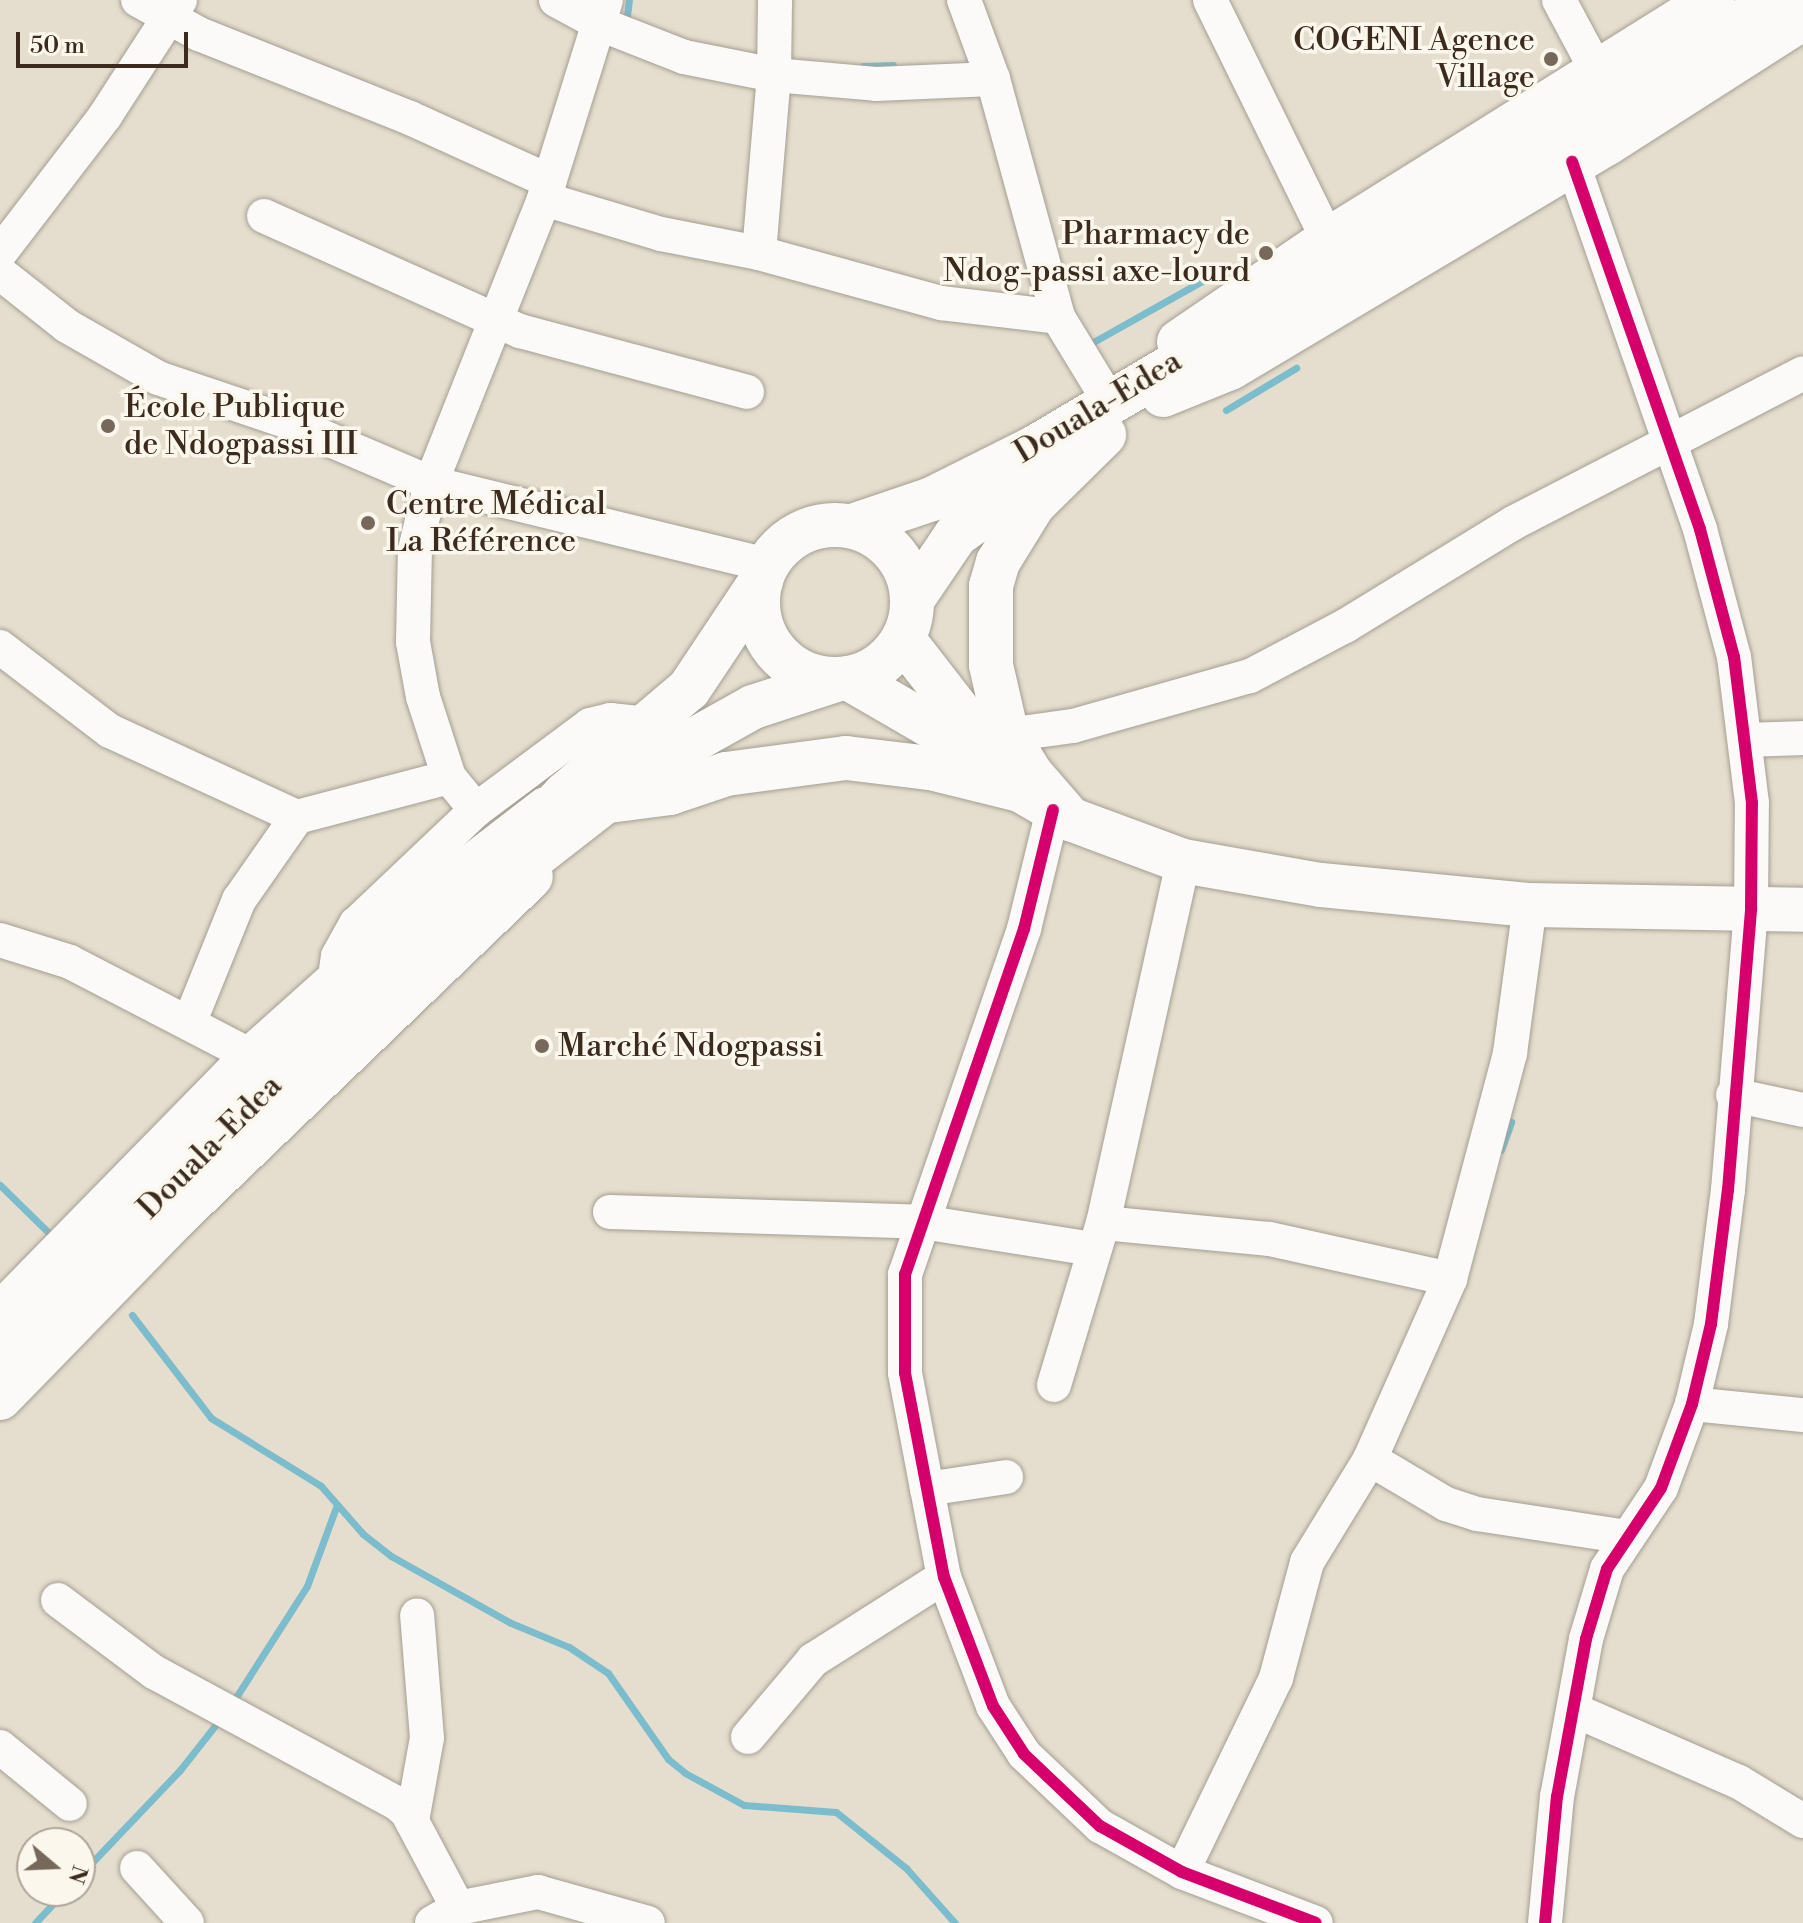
<!DOCTYPE html>
<meta charset="utf-8">
<style>
body{margin:0}
#map{position:relative;width:1803px;height:1923px;overflow:hidden;background:#e5dece;font-family:"Libre Bodoni",serif}
div>[style]{position:absolute}
.stream>*{height:7px;margin:-3.5px;padding:0 3.5px;transform-origin:3.5px;border-radius:3.5px;background:#7bbccd}
.roads{filter:drop-shadow(0 0 2px #a49e93) drop-shadow(0 0 2px #a49e93)}
.minor>*{height:34px;margin:-17px;padding:0 17px;transform-origin:17px;border-radius:17px;background:#fbfaf8}
.major>*{height:44px;margin:-22px;padding:0 22px;transform-origin:22px;border-radius:22px;background:#fbfaf8}
.highway>*{height:44px;margin:-22px;padding:0 22px;transform-origin:22px;border-radius:22px;background:#fbfaf8}
.highway>.ring{margin:-22px;padding:0;box-sizing:content-box;background:none;border:44px solid #fbfaf8;border-radius:50%}
.cycleway>*{height:12px;margin:-6px;padding:0 6px;transform-origin:6px;border-radius:6px;background:#d6006c}
.dots>*{width:22px;height:22px;translate:-50% -50%;box-sizing:border-box;border:4px solid #fbf7ec;border-radius:50%}
span{translate:-50% -50%;white-space:nowrap;text-align:center;line-height:1.15;-webkit-text-stroke:7px #fbf7ec;paint-order:stroke}
.poi-label{font-size:32px;color:#3b2a1e}
.right{translate:-100% -50%;text-align:right}
.left{translate:0 -50%;text-align:left}
.street-label{font-size:32px;color:#3b2a1e}
.north{position:absolute;left:16px;top:1827px;width:80px;height:80px;box-sizing:border-box;background:#fbf7ec;border:2px solid #aea59a;border-radius:50%;rotate:109deg;font-size:22px;font-weight:700;line-height:32px;text-align:center;color:#3b2a1e}
.north::after{content:'';display:block;margin:auto;width:28px;height:36px;background:#76695c;clip-path:polygon(50% 0,100% 100%,50% 72%,0 100%)}
.scale{position:absolute;left:16px;top:32px;width:172px;height:36px;box-sizing:border-box;border:4px solid #3b2a1e;border-top:0;padding-left:10px;font-size:24px;line-height:28px;white-space:nowrap;color:#3b2a1e;-webkit-text-stroke:6px #fbf7ec;paint-order:stroke}
</style>
<div id="map">
<div class="stream">
<i style="left:626px;top:24px;width:24px;rotate:-83deg"></i>
<i style="left:863px;top:66px;width:30px;rotate:-2deg"></i>
<i style="left:1088px;top:345px;width:131px;rotate:-29.3deg"></i>
<i style="left:1226px;top:410px;width:82px;rotate:-31deg"></i>
<i style="left:1501px;top:1150px;width:30px;rotate:-70deg"></i>
<i style="left:0;top:1185px;width:66px;rotate:44.4deg"></i>
<i style="left:132px;top:1315px;width:130px;rotate:52.5deg"></i>
<i style="left:211px;top:1418px;width:129px;rotate:31.7deg"></i>
<i style="left:321px;top:1486px;width:64px;rotate:48.8deg"></i>
<i style="left:363px;top:1534px;width:36px;rotate:38deg"></i>
<i style="left:391px;top:1556px;width:137px;rotate:29.2deg"></i>
<i style="left:511px;top:1623px;width:63px;rotate:22.5deg"></i>
<i style="left:569px;top:1647px;width:47px;rotate:33.7deg"></i>
<i style="left:608px;top:1673px;width:105px;rotate:55.1deg"></i>
<i style="left:668px;top:1759px;width:22px;rotate:39deg"></i>
<i style="left:685px;top:1773px;width:67px;rotate:28.5deg"></i>
<i style="left:744px;top:1805px;width:92px;rotate:4.4deg"></i>
<i style="left:836px;top:1812px;width:90px;rotate:38.7deg"></i>
<i style="left:906px;top:1868px;width:74px;rotate:48.3deg"></i>
<i style="left:231px;top:1705px;width:141px;rotate:-57.4deg"></i>
<i style="left:307px;top:1586px;width:84px;rotate:-69.8deg"></i>
<i style="left:80px;top:1875px;width:145px;rotate:-46.4deg"></i>
<i style="left:180px;top:1770px;width:66px;rotate:-51.7deg"></i>
<i style="left:35px;top:1923px;width:44px;rotate:-46.8deg"></i>
</div>
<div class="roads">
<div class="minor">
<i style="left:138px;top:0;width:70px;rotate:29.1deg"></i>
<i style="left:199px;top:34px;width:227px;rotate:21.7deg"></i>
<i style="left:410px;top:118px;width:153px;rotate:24.4deg"></i>
<i style="left:556px;top:0;width:50px;rotate:28.6deg"></i>
<i style="left:600px;top:24px;width:90px;rotate:21.4deg"></i>
<i style="left:684px;top:57px;width:92px;rotate:11.3deg"></i>
<i style="left:774px;top:75px;width:102px;rotate:5deg"></i>
<i style="left:876px;top:84px;width:117px;rotate:-2.4deg"></i>
<i style="left:964px;top:0;width:84px;rotate:69.8deg"></i>
<i style="left:993px;top:79px;width:247px;rotate:74.7deg"></i>
<i style="left:1058px;top:317px;width:98px;rotate:58.7deg"></i>
<i style="left:1210px;top:0;width:267px;rotate:63.8deg"></i>
<i style="left:1559px;top:0;width:83px;rotate:61.9deg"></i>
<i style="left:544px;top:199px;width:122px;rotate:16.7deg"></i>
<i style="left:661px;top:234px;width:100px;rotate:11deg"></i>
<i style="left:759px;top:253px;width:189px;rotate:15.4deg"></i>
<i style="left:941px;top:303px;width:118px;rotate:6.8deg"></i>
<i style="left:264px;top:216px;width:281px;rotate:24.2deg"></i>
<i style="left:520px;top:331px;width:235px;rotate:15deg"></i>
<i style="left:0;top:253px;width:173px;rotate:-52.5deg"></i>
<i style="left:105px;top:116px;width:138px;rotate:-57.1deg"></i>
<i style="left:759px;top:253px;width:179px;rotate:-85.2deg"></i>
<i style="left:774px;top:75px;width:75px;rotate:-89.2deg"></i>
<i style="left:0;top:273px;width:85px;rotate:38.3deg"></i>
<i style="left:67px;top:326px;width:105px;rotate:29.7deg"></i>
<i style="left:158px;top:378px;width:135px;rotate:18.6deg"></i>
<i style="left:286px;top:421px;width:158px;rotate:23.2deg"></i>
<i style="left:431px;top:483px;width:347px;rotate:13.7deg"></i>
<i style="left:0;top:647px;width:138px;rotate:37.4deg"></i>
<i style="left:110px;top:731px;width:206px;rotate:24.7deg"></i>
<i style="left:297px;top:817px;width:157px;rotate:-14.7deg"></i>
<i style="left:1007px;top:735px;width:67px;rotate:-7.8deg"></i>
<i style="left:1073px;top:726px;width:184px;rotate:-15.8deg"></i>
<i style="left:1250px;top:676px;width:107px;rotate:-27.8deg"></i>
<i style="left:1345px;top:626px;width:197px;rotate:-31.5deg"></i>
<i style="left:1513px;top:523px;width:326px;rotate:-27.3deg"></i>
<i style="left:1747px;top:740px;width:56px;rotate:-2deg"></i>
<i style="left:476px;top:810px;width:43px;rotate:-129.3deg"></i>
<i style="left:449px;top:777px;width:84px;rotate:-108deg"></i>
<i style="left:423px;top:697px;width:56px;rotate:-100.3deg"></i>
<i style="left:413px;top:642px;width:92px;rotate:-88.8deg"></i>
<i style="left:415px;top:550px;width:69px;rotate:-76.6deg"></i>
<i style="left:431px;top:483px;width:306px;rotate:-68.3deg"></i>
<i style="left:544px;top:199px;width:208px;rotate:-72.7deg"></i>
<i style="left:1053px;top:810px;width:122px;rotate:103.7deg"></i>
<i style="left:1024px;top:929px;width:365px;rotate:109deg"></i>
<i style="left:905px;top:1274px;width:99px;rotate:90deg"></i>
<i style="left:905px;top:1373px;width:208px;rotate:79.2deg"></i>
<i style="left:944px;top:1577px;width:138px;rotate:69.2deg"></i>
<i style="left:993px;top:1706px;width:57px;rotate:57.1deg"></i>
<i style="left:1024px;top:1754px;width:105px;rotate:43.5deg"></i>
<i style="left:1100px;top:1826px;width:94px;rotate:29.3deg"></i>
<i style="left:1182px;top:1872px;width:143px;rotate:20.8deg"></i>
<i style="left:0;top:940px;width:73px;rotate:17.4deg"></i>
<i style="left:70px;top:962px;width:206px;rotate:27.4deg"></i>
<i style="left:334px;top:984px;width:28px;rotate:-82deg"></i>
<i style="left:338px;top:956px;width:37px;rotate:-61deg"></i>
<i style="left:356px;top:924px;width:166px;rotate:-43.5deg"></i>
<i style="left:476px;top:810px;width:142px;rotate:-36.7deg"></i>
<i style="left:590px;top:725px;width:21px;rotate:-14deg"></i>
<i style="left:610px;top:720px;width:38px;rotate:6deg"></i>
<i style="left:190px;top:1021px;width:131px;rotate:-68deg"></i>
<i style="left:239px;top:900px;width:101px;rotate:-55.1deg"></i>
<i style="left:1733px;top:1095px;width:72px;rotate:12.1deg"></i>
<i style="left:610px;top:1212px;width:312px;rotate:1.8deg"></i>
<i style="left:922px;top:1222px;width:173px;rotate:9deg"></i>
<i style="left:1103px;top:1223px;width:168px;rotate:5.5deg"></i>
<i style="left:1270px;top:1239px;width:184px;rotate:12.5deg"></i>
<i style="left:1054px;top:1385px;width:169px;rotate:-73.2deg"></i>
<i style="left:1103px;top:1223px;width:371px;rotate:-77.5deg"></i>
<i style="left:1692px;top:1404px;width:112px;rotate:5.7deg"></i>
<i style="left:1370px;top:1459px;width:88px;rotate:30.6deg"></i>
<i style="left:1446px;top:1504px;width:33px;rotate:18deg"></i>
<i style="left:1477px;top:1514px;width:152px;rotate:8.7deg"></i>
<i style="left:927px;top:1489px;width:80px;rotate:-8.6deg"></i>
<i style="left:58px;top:1600px;width:120px;rotate:36.9deg"></i>
<i style="left:154px;top:1672px;width:277px;rotate:28.4deg"></i>
<i style="left:398px;top:1804px;width:12px;rotate:42deg"></i>
<i style="left:407px;top:1812px;width:109px;rotate:62deg"></i>
<i style="left:1574px;top:1710px;width:180px;rotate:23.6deg"></i>
<i style="left:1739px;top:1782px;width:75px;rotate:31.4deg"></i>
<i style="left:748px;top:1737px;width:101px;rotate:-49.8deg"></i>
<i style="left:813px;top:1660px;width:155px;rotate:-32.4deg"></i>
<i style="left:0;top:1747px;width:90px;rotate:39.2deg"></i>
<i style="left:412px;top:1821px;width:84px;rotate:-79.8deg"></i>
<i style="left:427px;top:1738px;width:123px;rotate:-94.6deg"></i>
<i style="left:137px;top:1868px;width:74px;rotate:47.7deg"></i>
<i style="left:1182px;top:1872px;width:216px;rotate:-64.1deg"></i>
<i style="left:1276px;top:1678px;width:120px;rotate:-75deg"></i>
<i style="left:1307px;top:1562px;width:121px;rotate:-58.5deg"></i>
<i style="left:1370px;top:1459px;width:197px;rotate:-66deg"></i>
<i style="left:1450px;top:1279px;width:234px;rotate:-75.1deg"></i>
<i style="left:1510px;top:1053px;width:149px;rotate:-82.3deg"></i>
<i style="left:432px;top:1923px;width:30px;rotate:-30deg"></i>
<i style="left:458px;top:1908px;width:82px;rotate:-11.3deg"></i>
<i style="left:538px;top:1892px;width:114px;rotate:15.7deg"></i>
<i style="left:1545px;top:1923px;width:127px;rotate:-84.6deg"></i>
<i style="left:1557px;top:1797px;width:161px;rotate:-79.6deg"></i>
<i style="left:1586px;top:1639px;width:73px;rotate:-73.3deg"></i>
<i style="left:1607px;top:1569px;width:97px;rotate:-56.3deg"></i>
<i style="left:1661px;top:1488px;width:90px;rotate:-69.7deg"></i>
<i style="left:1692px;top:1404px;width:82px;rotate:-76.6deg"></i>
<i style="left:1711px;top:1324px;width:135px;rotate:-82.8deg"></i>
<i style="left:1728px;top:1190px;width:283px;rotate:-85.3deg"></i>
<i style="left:1751px;top:908px;width:105px;rotate:-89.5deg"></i>
<i style="left:1752px;top:803px;width:147px;rotate:-97deg"></i>
<i style="left:1734px;top:657px;width:132px;rotate:-104.9deg"></i>
<i style="left:1700px;top:529px;width:389px;rotate:-109.2deg"></i>
</div>
<div class="major">
<i style="left:1179px;top:342px;width:181px;rotate:-34.4deg"></i>
<i style="left:1328px;top:240px;width:453px;rotate:-32deg"></i>
<i style="left:1163px;top:395px;width:72px;rotate:-21.9deg"></i>
<i style="left:1230px;top:368px;width:438px;rotate:-30.8deg"></i>
<i style="left:1606px;top:144px;width:234px;rotate:-32.6deg"></i>
<i style="left:903px;top:639px;width:191px;rotate:52.2deg"></i>
<i style="left:1020px;top:790px;width:58px;rotate:30.1deg"></i>
<i style="left:1070px;top:819px;width:121px;rotate:20.4deg"></i>
<i style="left:1183px;top:861px;width:140px;rotate:9.9deg"></i>
<i style="left:1321px;top:885px;width:210px;rotate:5.5deg"></i>
<i style="left:1530px;top:905px;width:273px;rotate:1deg"></i>
<i style="left:848px;top:678px;width:154px;rotate:30.1deg"></i>
<i style="left:0;top:1315px;width:361px;rotate:-45.6deg"></i>
<i style="left:253px;top:1057px;width:239px;rotate:-41.8deg"></i>
<i style="left:431px;top:898px;width:145px;rotate:-37.7deg"></i>
<i style="left:0;top:1398px;width:251px;rotate:-45.8deg"></i>
<i style="left:175px;top:1218px;width:493px;rotate:-43.8deg"></i>
</div>
<div class="highway">
<i class="ring" style="left:758px;top:525px;width:110px;height:110px"></i>
<i style="left:852px;top:526px;width:84px;rotate:-18.6deg"></i>
<i style="left:932px;top:499px;width:114px;rotate:-26.6deg"></i>
<i style="left:1034px;top:448px;width:598px;rotate:-30.68deg"></i>
<i style="left:1548px;top:143px;width:270px;rotate:-32deg"></i>
<i style="left:912px;top:600px;width:78px;rotate:-55.9deg"></i>
<i style="left:956px;top:535px;width:110px;rotate:-35.4deg"></i>
<i style="left:609px;top:801px;width:62px;rotate:-7.5deg"></i>
<i style="left:670px;top:793px;width:59px;rotate:-18.7deg"></i>
<i style="left:726px;top:774px;width:121px;rotate:-7.6deg"></i>
<i style="left:846px;top:758px;width:85px;rotate:6.8deg"></i>
<i style="left:930px;top:768px;width:93px;rotate:13.7deg"></i>
<i style="left:1070px;top:819px;width:60px;rotate:-130.9deg"></i>
<i style="left:1031px;top:774px;width:46px;rotate:-121.6deg"></i>
<i style="left:1007px;top:735px;width:72px;rotate:-102.9deg"></i>
<i style="left:991px;top:665px;width:79px;rotate:-90deg"></i>
<i style="left:991px;top:586px;width:25px;rotate:-74deg"></i>
<i style="left:998px;top:562px;width:67px;rotate:-58.4deg"></i>
<i style="left:1033px;top:505px;width:100px;rotate:-44.6deg"></i>
<i style="left:519px;top:844px;width:68px;rotate:-47.4deg"></i>
<i style="left:565px;top:794px;width:162px;rotate:-40.3deg"></i>
<i style="left:689px;top:689px;width:130px;rotate:-56.3deg"></i>
<i style="left:0;top:1360px;width:434px;rotate:-45.4deg"></i>
<i style="left:305px;top:1051px;width:164px;rotate:-42.3deg"></i>
<i style="left:426px;top:941px;width:296px;rotate:-37.9deg"></i>
<i style="left:660px;top:759px;width:107px;rotate:-29.2deg"></i>
<i style="left:753px;top:707px;width:87px;rotate:-18deg"></i>
</div>
</div>
<div class="cycleway">
<i style="left:1053px;top:810px;width:122px;rotate:103.7deg"></i>
<i style="left:1024px;top:929px;width:365px;rotate:109deg"></i>
<i style="left:905px;top:1274px;width:99px;rotate:90deg"></i>
<i style="left:905px;top:1373px;width:208px;rotate:79.2deg"></i>
<i style="left:944px;top:1577px;width:138px;rotate:69.2deg"></i>
<i style="left:993px;top:1706px;width:57px;rotate:57.1deg"></i>
<i style="left:1024px;top:1754px;width:105px;rotate:43.5deg"></i>
<i style="left:1100px;top:1826px;width:94px;rotate:29.3deg"></i>
<i style="left:1182px;top:1872px;width:143px;rotate:20.8deg"></i>
<i style="left:1545px;top:1923px;width:127px;rotate:-84.6deg"></i>
<i style="left:1557px;top:1797px;width:161px;rotate:-79.6deg"></i>
<i style="left:1586px;top:1639px;width:73px;rotate:-73.3deg"></i>
<i style="left:1607px;top:1569px;width:97px;rotate:-56.3deg"></i>
<i style="left:1661px;top:1488px;width:90px;rotate:-69.7deg"></i>
<i style="left:1692px;top:1404px;width:82px;rotate:-76.6deg"></i>
<i style="left:1711px;top:1324px;width:135px;rotate:-82.8deg"></i>
<i style="left:1728px;top:1190px;width:283px;rotate:-85.3deg"></i>
<i style="left:1751px;top:908px;width:105px;rotate:-89.5deg"></i>
<i style="left:1752px;top:803px;width:147px;rotate:-97deg"></i>
<i style="left:1734px;top:657px;width:132px;rotate:-104.9deg"></i>
<i style="left:1700px;top:529px;width:389px;rotate:-109.2deg"></i>
</div>
<div class="dots">
<i style="left:1551px;top:59px;background:#76695c"></i>
<i style="left:1266px;top:253px;background:#76695c"></i>
<i style="left:108px;top:426px;background:#76695c"></i>
<i style="left:368px;top:523px;background:#76695c"></i>
<i style="left:542px;top:1046px;background:#76695c"></i>
</div>
<div class="poi-label">
<span class="right" style="left:1535px;top:59px">COGENI Agence<br>Village</span>
<span class="right" style="left:1250px;top:253px">Pharmacy de<br>Ndog-passi axe-lourd</span>
<span class="left" style="left:124px;top:426px">École Publique<br>de Ndogpassi III</span>
<span class="left" style="left:386px;top:523px">Centre Médical<br>La Référence</span>
<span class="left" style="left:558px;top:1046px">Marché Ndogpassi</span>
</div>
<div class="street-label">
<span style="left:1098px;top:407px;rotate:-31deg">Douala-Edea</span>
<span style="left:210px;top:1147px;rotate:-45deg">Douala-Edea</span>
</div>
<div class="north">N</div>
<div class="scale">50 m</div>
</div>
